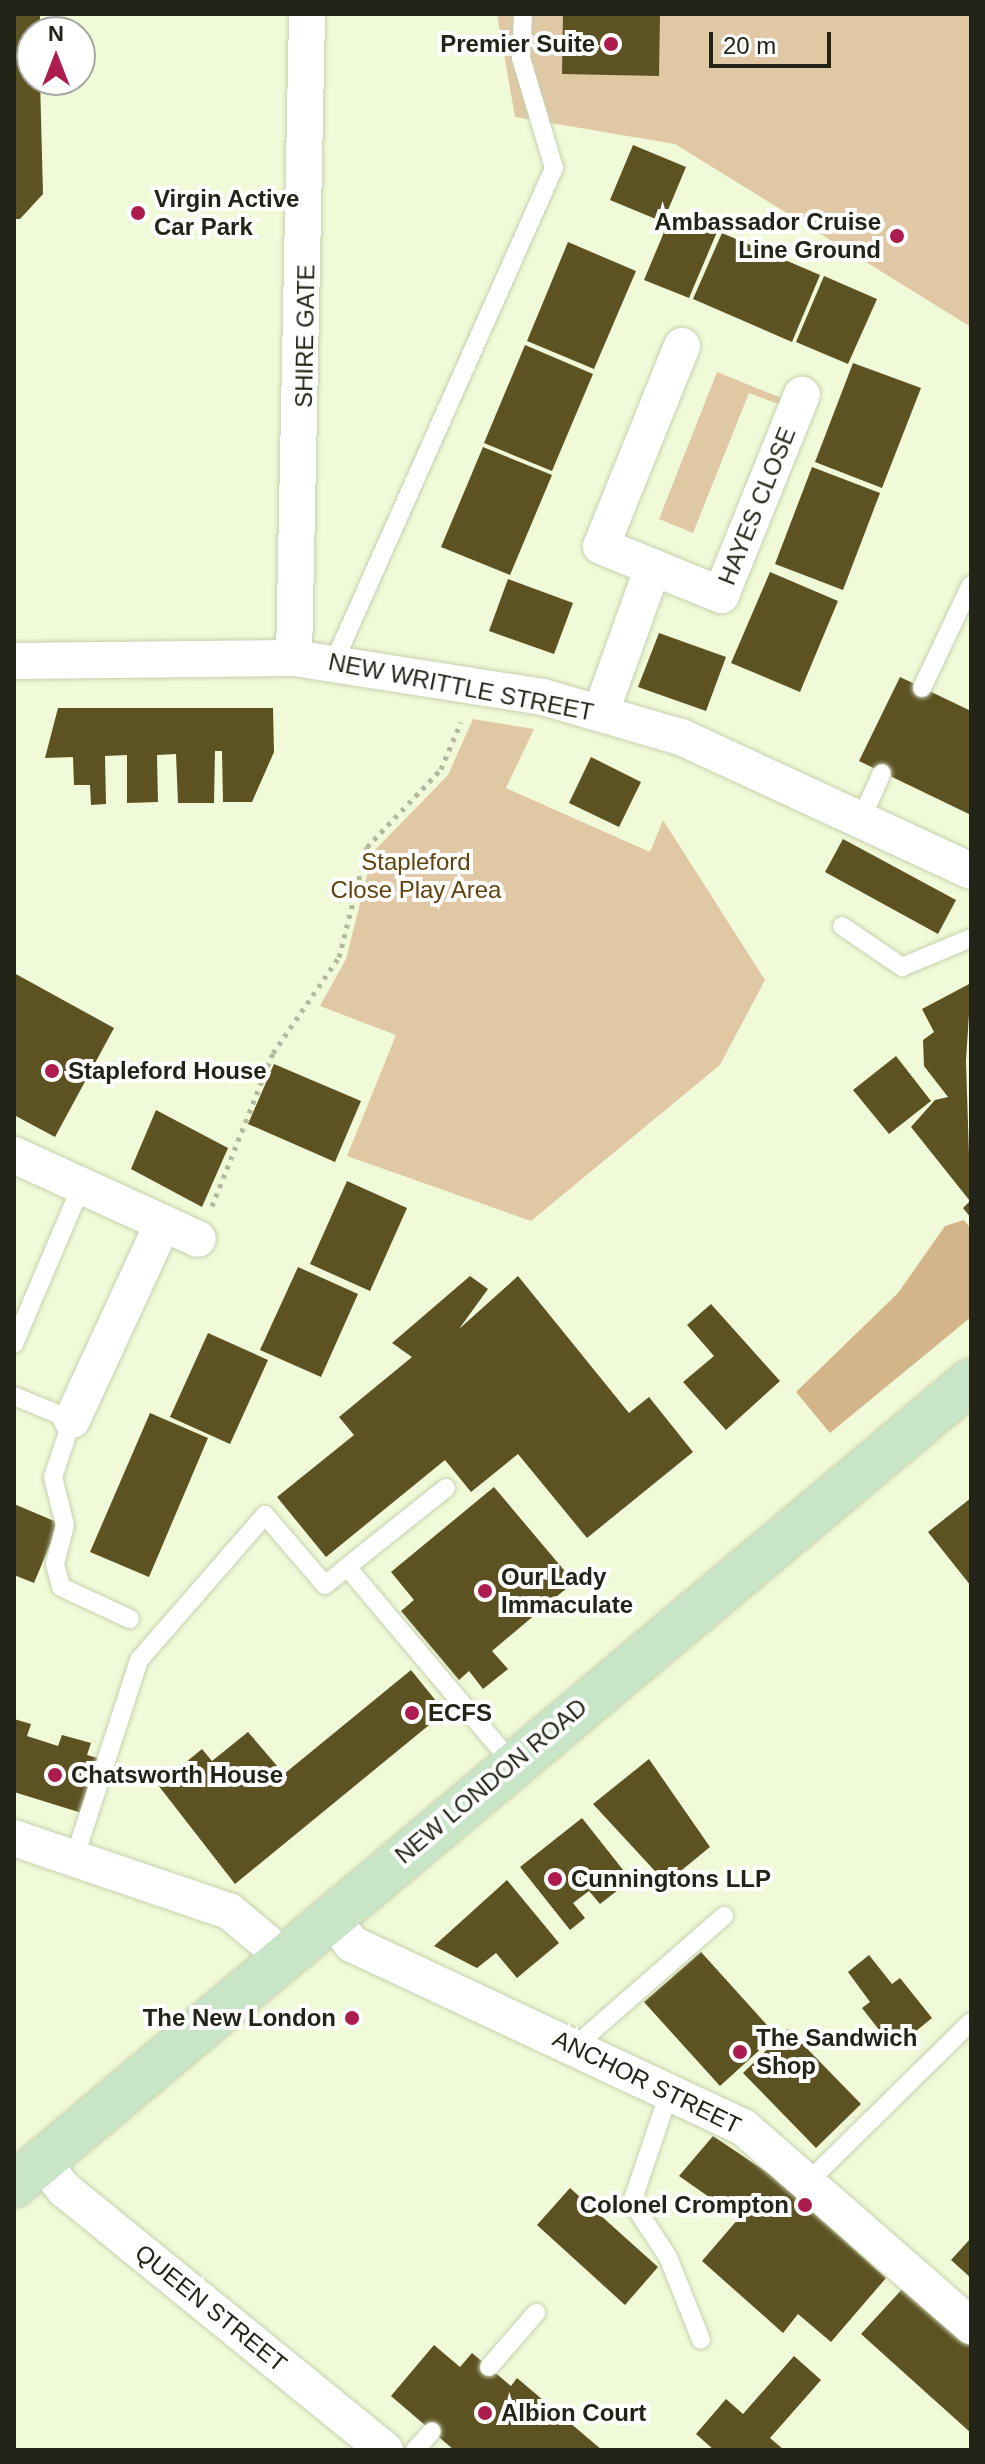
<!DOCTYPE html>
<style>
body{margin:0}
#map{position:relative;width:985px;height:2464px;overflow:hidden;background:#f1fad8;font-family:Arial,sans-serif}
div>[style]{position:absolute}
.green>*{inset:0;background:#e1c8a5}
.forest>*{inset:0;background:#d4b489}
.building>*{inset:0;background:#5c5222}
.path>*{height:5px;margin-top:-2.5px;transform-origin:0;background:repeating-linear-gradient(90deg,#b2b99e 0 4px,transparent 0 10px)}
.roads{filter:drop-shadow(0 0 2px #c6d0af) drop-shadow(0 0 2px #c6d0af)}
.service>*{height:18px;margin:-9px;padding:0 9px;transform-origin:9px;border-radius:9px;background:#fff}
.minor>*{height:36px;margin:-18px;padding:0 18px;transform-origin:18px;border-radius:18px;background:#fff}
.secondary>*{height:44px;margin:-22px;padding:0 22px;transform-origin:22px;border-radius:22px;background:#c8e6c7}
.dots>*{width:22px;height:22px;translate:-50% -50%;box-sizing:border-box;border:4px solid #fff;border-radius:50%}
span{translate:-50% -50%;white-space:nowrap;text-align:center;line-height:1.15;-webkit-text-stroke:8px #fff;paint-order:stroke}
.poi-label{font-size:24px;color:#212417;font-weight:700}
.right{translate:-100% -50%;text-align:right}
.left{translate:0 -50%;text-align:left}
.street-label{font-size:24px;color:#212417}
.park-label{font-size:24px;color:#62420d}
.frame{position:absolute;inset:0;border:16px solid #212417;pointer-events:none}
.north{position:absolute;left:16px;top:16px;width:80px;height:80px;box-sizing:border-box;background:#fff;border:2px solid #a6a7a2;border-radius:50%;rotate:0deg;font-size:22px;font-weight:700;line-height:32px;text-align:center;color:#212417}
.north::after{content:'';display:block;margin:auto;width:28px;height:36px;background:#ad1c4e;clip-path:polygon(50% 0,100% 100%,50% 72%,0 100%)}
.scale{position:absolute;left:709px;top:32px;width:122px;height:36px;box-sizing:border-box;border:4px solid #212417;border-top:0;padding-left:10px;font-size:24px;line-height:28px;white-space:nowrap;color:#212417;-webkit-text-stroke:6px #fff;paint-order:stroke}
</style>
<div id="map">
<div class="green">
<i style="clip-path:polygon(497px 14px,971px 14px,971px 327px,675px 144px,515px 117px)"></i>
<i style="clip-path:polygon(717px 372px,784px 399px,781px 405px,749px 393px,693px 533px,659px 519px)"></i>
<i style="clip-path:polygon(473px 719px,534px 729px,506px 788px,650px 852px,663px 820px,765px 980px,720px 1065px,531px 1221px,347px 1156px,396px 1035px,320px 1006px,346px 959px,373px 852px,448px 775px)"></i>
</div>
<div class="forest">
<i style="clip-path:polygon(964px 1220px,971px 1229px,971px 1317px,830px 1433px,796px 1392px,898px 1293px,945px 1226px)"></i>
</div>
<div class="building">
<i style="clip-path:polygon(14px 14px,40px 14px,40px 32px,32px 32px,32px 80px,40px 80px,43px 194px,20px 219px,14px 219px)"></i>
<i style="clip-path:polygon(563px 14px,660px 14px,659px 76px,562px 74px)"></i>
<i style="clip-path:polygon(633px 145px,686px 167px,663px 222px,610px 200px)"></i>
<i style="clip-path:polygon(672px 213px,717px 232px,689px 298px,644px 280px)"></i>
<i style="clip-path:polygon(722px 233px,820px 275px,792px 342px,693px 299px)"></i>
<i style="clip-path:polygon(568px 242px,636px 271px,594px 369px,527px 341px)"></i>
<i style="clip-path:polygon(824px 276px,877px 299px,848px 364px,796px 342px)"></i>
<i style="clip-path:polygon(525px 345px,593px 374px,552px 471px,484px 443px)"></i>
<i style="clip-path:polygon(853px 363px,921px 388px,882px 488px,815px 462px)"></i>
<i style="clip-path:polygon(483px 447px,552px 475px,510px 575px,441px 547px)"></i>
<i style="clip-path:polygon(812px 467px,880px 493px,843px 590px,775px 564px)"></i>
<i style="clip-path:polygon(770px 572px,838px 601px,800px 692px,731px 663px)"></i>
<i style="clip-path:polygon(508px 579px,573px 603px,554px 654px,489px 631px)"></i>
<i style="clip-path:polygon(659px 633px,726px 657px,706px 711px,638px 687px)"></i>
<i style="clip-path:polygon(900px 677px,971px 711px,971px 815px,859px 761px)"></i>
<i style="clip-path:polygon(58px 708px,273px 708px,274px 752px,252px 802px,223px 802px,222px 751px,215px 751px,214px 803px,178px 803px,176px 754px,157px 755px,158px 802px,127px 803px,127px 755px,105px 756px,106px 804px,91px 805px,90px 785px,74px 785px,73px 757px,45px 758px)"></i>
<i style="clip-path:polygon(591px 757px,641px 782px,619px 827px,569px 803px)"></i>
<i style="clip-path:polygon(843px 839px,956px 900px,938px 934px,825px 872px)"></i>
<i style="clip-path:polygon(14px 973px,114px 1028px,55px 1137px,14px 1115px)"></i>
<i style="clip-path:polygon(971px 983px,966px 1061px,971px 1218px,963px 1208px,970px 1201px,911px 1127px,935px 1100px,948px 1097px,924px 1066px,923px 1040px,934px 1032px,922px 1009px)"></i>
<i style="clip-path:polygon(896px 1056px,931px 1101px,889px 1134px,853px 1090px)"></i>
<i style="clip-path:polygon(274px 1064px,361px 1101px,335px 1162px,248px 1124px)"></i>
<i style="clip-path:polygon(156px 1110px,228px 1148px,202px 1207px,131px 1169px)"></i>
<i style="clip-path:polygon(347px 1181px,407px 1208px,370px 1291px,310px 1264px)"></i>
<i style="clip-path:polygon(298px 1267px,358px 1294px,321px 1377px,260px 1350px)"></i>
<i style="clip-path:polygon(470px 1276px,488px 1289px,459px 1329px,518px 1276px,629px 1413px,649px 1397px,693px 1452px,587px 1538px,518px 1454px,471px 1492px,445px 1460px,326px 1557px,277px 1497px,354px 1435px,339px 1417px,412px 1357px,392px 1343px)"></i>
<i style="clip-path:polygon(711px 1304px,780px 1381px,726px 1430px,683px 1382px,714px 1356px,687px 1325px)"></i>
<i style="clip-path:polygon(208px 1333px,268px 1360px,230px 1444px,170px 1417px)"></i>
<i style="clip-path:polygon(150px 1413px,208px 1438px,149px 1577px,90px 1552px)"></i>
<i style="clip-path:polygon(494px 1487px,574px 1582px,492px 1651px,508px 1669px,483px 1689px,469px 1671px,459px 1680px,401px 1611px,414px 1600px,391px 1572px)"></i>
<i style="clip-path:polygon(971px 1498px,971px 1586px,928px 1532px)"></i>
<i style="clip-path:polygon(14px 1504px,59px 1523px,34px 1583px,14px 1575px)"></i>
<i style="clip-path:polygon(411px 1670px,445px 1712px,235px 1884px,158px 1785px,202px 1749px,212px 1761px,248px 1732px,284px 1774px)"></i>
<i style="clip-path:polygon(14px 1719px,31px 1724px,27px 1736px,58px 1746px,62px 1735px,91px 1743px,87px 1755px,101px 1759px,85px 1814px,14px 1792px)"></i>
<i style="clip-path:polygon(649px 1759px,710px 1847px,666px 1883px,593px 1804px)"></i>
<i style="clip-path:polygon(582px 1818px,631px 1880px,600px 1904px,589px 1891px,573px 1903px,585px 1918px,570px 1930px,520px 1867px)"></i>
<i style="clip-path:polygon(507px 1880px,559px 1943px,517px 1978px,496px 1953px,477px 1968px,434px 1946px)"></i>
<i style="clip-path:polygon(701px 1952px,776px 2035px,720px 2086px,644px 2002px)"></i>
<i style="clip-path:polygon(869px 1955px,892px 1984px,900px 1978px,932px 2018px,894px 2049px,862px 2008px,870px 2002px,848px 1972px)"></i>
<i style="clip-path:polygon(788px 2029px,861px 2104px,816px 2148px,743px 2073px)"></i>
<i style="clip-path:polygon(713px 2136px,774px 2177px,886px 2278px,831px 2342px,798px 2314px,783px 2333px,702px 2261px,739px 2218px,679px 2176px)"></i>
<i style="clip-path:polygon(570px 2188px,658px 2267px,625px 2305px,537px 2225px)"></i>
<i style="clip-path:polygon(971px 2238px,971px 2278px,951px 2260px)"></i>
<i style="clip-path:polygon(905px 2286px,971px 2347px,971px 2433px,861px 2334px)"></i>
<i style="clip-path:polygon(434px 2345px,460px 2367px,472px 2353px,511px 2386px,517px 2378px,602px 2450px,454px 2450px,391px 2396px)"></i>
<i style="clip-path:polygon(794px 2356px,821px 2380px,770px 2438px,784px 2450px,714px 2450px,696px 2434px,726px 2399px,743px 2414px)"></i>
</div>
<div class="path">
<i style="left:212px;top:1206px;width:165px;rotate:-68.3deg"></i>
<i style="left:273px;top:1053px;width:116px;rotate:-55.5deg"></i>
<i style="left:339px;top:957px;width:114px;rotate:-75.7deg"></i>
<i style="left:367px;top:847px;width:108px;rotate:-46.5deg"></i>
<i style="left:441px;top:769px;width:51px;rotate:-66.9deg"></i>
</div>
<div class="roads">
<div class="service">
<i style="left:334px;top:662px;width:541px;rotate:-65.99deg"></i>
<i style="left:554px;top:168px;width:115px;rotate:-106.7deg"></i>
<i style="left:521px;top:58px;width:44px;rotate:-87.4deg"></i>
<i style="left:922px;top:688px;width:114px;rotate:-64.6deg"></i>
<i style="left:862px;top:817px;width:48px;rotate:-65.6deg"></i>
<i style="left:842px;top:926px;width:73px;rotate:34.3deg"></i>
<i style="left:902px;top:967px;width:75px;rotate:-22.8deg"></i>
<i style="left:14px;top:1344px;width:171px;rotate:-66.9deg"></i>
<i style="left:14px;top:1396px;width:63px;rotate:22.5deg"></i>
<i style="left:72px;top:1420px;width:60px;rotate:108.4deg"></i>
<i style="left:53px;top:1477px;width:49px;rotate:76deg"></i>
<i style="left:65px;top:1525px;width:40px;rotate:104.4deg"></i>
<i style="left:55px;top:1564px;width:24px;rotate:75deg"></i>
<i style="left:61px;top:1587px;width:76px;rotate:24.9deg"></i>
<i style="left:446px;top:1488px;width:127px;rotate:141.4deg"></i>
<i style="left:347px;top:1567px;width:256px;rotate:49.9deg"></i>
<i style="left:75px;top:1856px;width:206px;rotate:-71.9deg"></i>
<i style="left:139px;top:1660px;width:192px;rotate:-49deg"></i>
<i style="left:265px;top:1515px;width:92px;rotate:49.4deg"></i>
<i style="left:325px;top:1585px;width:28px;rotate:-39deg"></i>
<i style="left:575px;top:2046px;width:198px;rotate:-41.1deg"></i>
<i style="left:671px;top:2087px;width:121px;rotate:108.7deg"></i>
<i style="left:632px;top:2202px;width:66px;rotate:56.8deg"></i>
<i style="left:668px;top:2257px;width:89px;rotate:68.3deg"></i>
<i style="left:811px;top:2179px;width:224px;rotate:-44.5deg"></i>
<i style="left:489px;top:2367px;width:72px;rotate:-49deg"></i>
<i style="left:415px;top:2450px;width:25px;rotate:-48deg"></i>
</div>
<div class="minor">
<i style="left:682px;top:346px;width:216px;rotate:112deg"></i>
<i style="left:601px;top:546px;width:130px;rotate:22.2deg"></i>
<i style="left:721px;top:595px;width:216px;rotate:-68deg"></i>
<i style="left:294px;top:658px;width:644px;rotate:-88.84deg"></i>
<i style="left:14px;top:661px;width:280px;rotate:-0.6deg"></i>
<i style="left:294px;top:658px;width:252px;rotate:8.9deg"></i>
<i style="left:543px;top:697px;width:144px;rotate:16.2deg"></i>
<i style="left:681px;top:737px;width:319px;rotate:24.8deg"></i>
<i style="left:601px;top:712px;width:154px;rotate:-70.3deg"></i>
<i style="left:14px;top:1155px;width:202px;rotate:24.5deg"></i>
<i style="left:72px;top:1420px;width:217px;rotate:-65.2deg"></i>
<i style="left:14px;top:1838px;width:227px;rotate:18.8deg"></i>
<i style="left:229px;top:1911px;width:72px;rotate:39.9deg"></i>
<i style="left:330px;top:1917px;width:35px;rotate:51deg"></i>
<i style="left:352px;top:1944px;width:432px;rotate:25.1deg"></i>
<i style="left:743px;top:2127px;width:303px;rotate:41.1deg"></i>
<i style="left:42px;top:2162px;width:36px;rotate:51deg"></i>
<i style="left:65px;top:2190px;width:412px;rotate:39.1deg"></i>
</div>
<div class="secondary">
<i style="left:14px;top:2185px;width:1250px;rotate:-40.03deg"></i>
</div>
</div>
<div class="dots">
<i style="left:611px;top:44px;background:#ad1c4e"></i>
<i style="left:138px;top:213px;background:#ad1c4e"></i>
<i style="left:897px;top:236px;background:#ad1c4e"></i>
<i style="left:52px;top:1071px;background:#ad1c4e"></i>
<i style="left:485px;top:1591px;background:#ad1c4e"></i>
<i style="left:412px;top:1713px;background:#ad1c4e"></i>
<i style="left:55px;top:1775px;background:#ad1c4e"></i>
<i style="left:555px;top:1879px;background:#ad1c4e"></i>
<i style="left:352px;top:2018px;background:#ad1c4e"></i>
<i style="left:740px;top:2052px;background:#ad1c4e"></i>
<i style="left:805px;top:2205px;background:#ad1c4e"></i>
<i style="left:485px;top:2413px;background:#ad1c4e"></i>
</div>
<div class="poi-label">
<span class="right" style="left:595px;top:44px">Premier Suite</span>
<span class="left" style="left:154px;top:213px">Virgin Active<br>Car Park</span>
<span class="right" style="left:881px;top:236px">Ambassador Cruise<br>Line Ground</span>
<span class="left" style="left:68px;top:1071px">Stapleford House</span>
<span class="left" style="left:501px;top:1591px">Our Lady<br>Immaculate</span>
<span class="left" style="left:428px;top:1713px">ECFS</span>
<span class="left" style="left:71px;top:1775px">Chatsworth House</span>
<span class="left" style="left:571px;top:1879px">Cunningtons LLP</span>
<span class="right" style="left:336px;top:2018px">The New London</span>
<span class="left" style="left:756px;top:2052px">The Sandwich<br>Shop</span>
<span class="right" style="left:789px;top:2205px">Colonel Crompton</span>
<span class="left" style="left:501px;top:2413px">Albion Court</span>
</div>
<div class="street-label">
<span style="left:305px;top:336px;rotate:-89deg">SHIRE GATE</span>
<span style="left:757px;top:506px;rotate:-68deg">HAYES CLOSE</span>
<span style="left:461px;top:687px;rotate:11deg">NEW WRITTLE STREET</span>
<span style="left:491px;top:1781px;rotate:-40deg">NEW LONDON ROAD</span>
<span style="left:647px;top:2082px;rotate:26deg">ANCHOR STREET</span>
<span style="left:211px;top:2308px;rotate:39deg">QUEEN STREET</span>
</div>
<div class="park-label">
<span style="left:416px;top:876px">Stapleford<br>Close Play Area</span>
</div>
<div class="frame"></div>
<div class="north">N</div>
<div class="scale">20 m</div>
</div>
